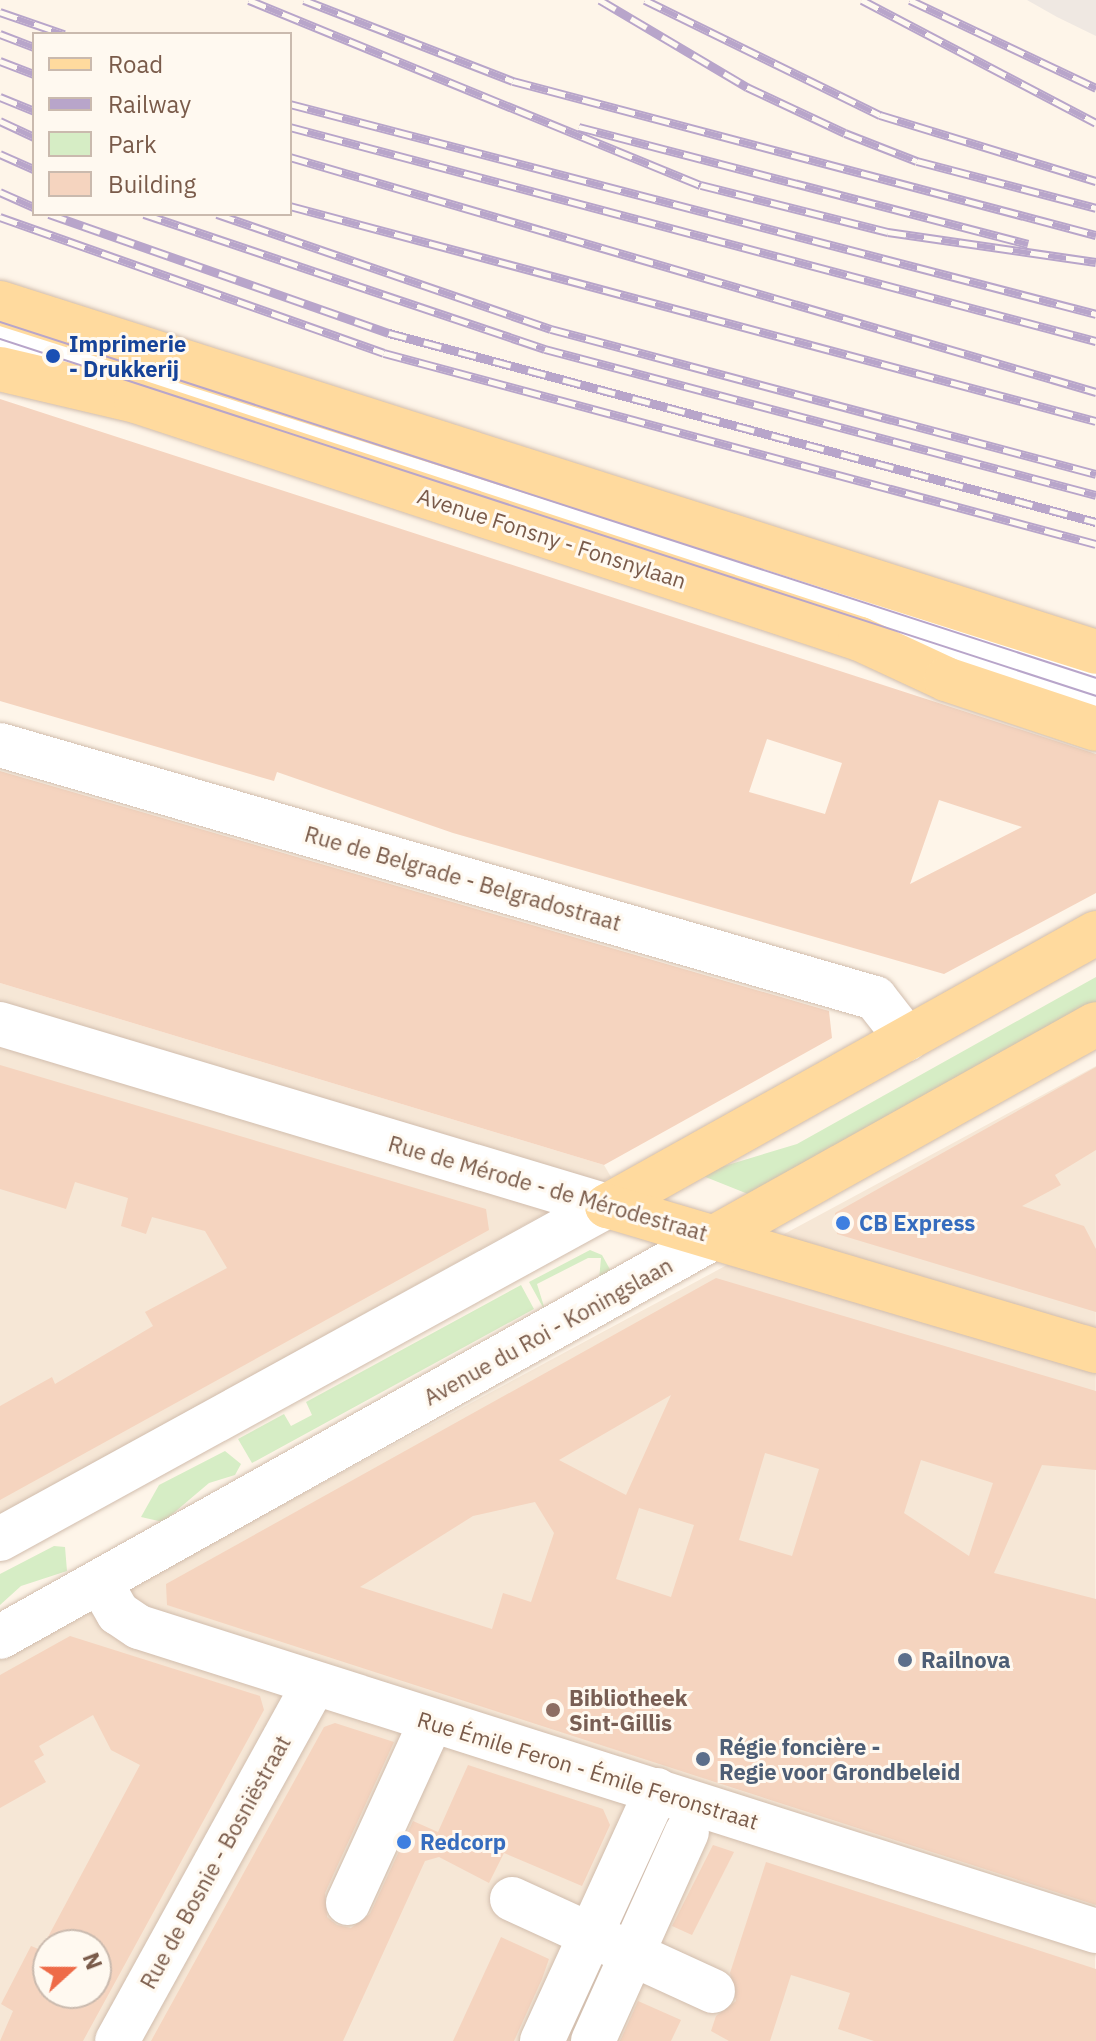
<!DOCTYPE html>
<meta charset="utf-8">
<style>
body{margin:0}
#map{position:relative;width:1096px;height:2041px;overflow:hidden;background:#fef5e9;font-family:"IBM Plex Sans",sans-serif}
div>[style]{position:absolute}
.residential>*{inset:0;background:#f6e7d6}
.industrial>*{inset:0;background:#efe8e2}
.green>*{inset:0;background:#d6edc5}
.building>*{inset:0;background:#f5d4bf}
.roads{filter:drop-shadow(0 0 2px #d1bdad) drop-shadow(0 0 2px #d1bdad)}
.minor>*{height:44px;margin:-22px;padding:0 22px;transform-origin:22px;border-radius:22px;background:#fff}
.major>*{height:44px;margin:-22px;padding:0 22px;transform-origin:22px;border-radius:22px;background:#ffda9e}
.tram>*{height:2px;margin:-1px;padding:0 1px;transform-origin:1px;border-radius:1px;background:#b8a5ca}
.rail>*{height:9px;margin-top:-4.5px;transform-origin:0;background:repeating-linear-gradient(90deg,#fff9f0 0 18px,#b8a5ca 0 36px);box-sizing:border-box;border-block:2px solid #b8a5ca}
.dots>*{width:22px;height:22px;translate:-50% -50%;box-sizing:border-box;border:4px solid #fff9f0;border-radius:50%}
span{translate:-50% -50%;white-space:nowrap;text-align:center;line-height:1.15;-webkit-text-stroke:6px #fff9f0;paint-order:stroke}
.transit-label{font-size:22px;color:#164399;font-weight:700}
.left{translate:0 -50%;text-align:left}
.street-label{font-size:22px;color:#7a5b4a}
.shop-label{font-size:22px;color:#366cbe;font-weight:700}
.service-label{font-size:22px;color:#4e5e75;font-weight:700}
.education-label{font-size:22px;color:#785e54;font-weight:700}
.legend{position:absolute;left:32px;top:32px;width:260px;height:184px;box-sizing:border-box;background:#fff9f0;border:2px solid #cabaae;margin:0;padding:10px 14px;list-style:none;font-size:24px;color:#7a5b4a}
.legend li{display:flex;align-items:center;gap:16px;height:40px}
.legend b{width:40px;border:2px solid #cabaae}
.north{position:absolute;left:32px;top:1929px;width:80px;height:80px;box-sizing:border-box;background:#fff9f0;border:2px solid #cabaae;border-radius:50%;rotate:69deg;font-size:22px;font-weight:700;line-height:32px;text-align:center;color:#7a5b4a}
.north::after{content:'';display:block;margin:auto;width:28px;height:36px;background:#ee6b48;clip-path:polygon(50% 0,100% 100%,50% 72%,0 100%)}
</style>
<div id="map">
<div class="residential">
<i style="clip-path:polygon(0 983px,604px 1165px,611px 1177px,0 1515px)"></i>
<i style="clip-path:polygon(evenodd,1096px 1066px,1095px 2041px,0 2041px,0 1657px,1096px 1066px,48px 1945px,96px 1945px,96px 1993px,48px 1993px,48px 1945px)"></i>
</div>
<div class="industrial">
<i style="clip-path:polygon(1027px 0,1096px 0,1096px 36px,1057px 17px)"></i>
</div>
<div class="green">
<i style="clip-path:polygon(1096px 977px,1096px 1006px,753px 1196px,698px 1174px,797px 1144px)"></i>
<i style="clip-path:polygon(590px 1250px,602px 1255px,612px 1273px,599px 1280px,601px 1258px,588px 1258px,537px 1284px,546px 1313px,529px 1282px)"></i>
<i style="clip-path:polygon(521px 1285px,534px 1309px,252px 1463px,238px 1439px,284px 1414px,291px 1426px,312px 1415px,306px 1402px)"></i>
<i style="clip-path:polygon(225px 1451px,241px 1464px,235px 1475px,209px 1483px,163px 1522px,141px 1517px,159px 1485px)"></i>
<i style="clip-path:polygon(54px 1546px,65px 1547px,67px 1571px,21px 1586px,0 1605px,0 1574px)"></i>
</div>
<div class="building">
<i style="clip-path:polygon(evenodd,0 399px,1096px 754px,1096px 893px,944px 974px,453px 833px,277px 772px,274px 781px,0 701px,0 399px,767px 739px,842px 763px,825px 814px,749px 792px,767px 739px,0 399px,939px 800px,1022px 827px,910px 884px,939px 800px)"></i>
<i style="clip-path:polygon(0 771px,829px 1011px,832px 1038px,604px 1165px,0 983px)"></i>
<i style="clip-path:polygon(0 1065px,486px 1209px,489px 1230px,0 1500px,0 1406px,52px 1377px,55px 1384px,153px 1326px,145px 1312px,227px 1268px,205px 1231px,152px 1217px,146px 1234px,121px 1226px,128px 1198px,75px 1182px,66px 1209px,0 1189px)"></i>
<i style="clip-path:polygon(1096px 1067px,1096px 1150px,1055px 1175px,1061px 1185px,1022px 1206px,1084px 1226px,1096px 1249px,1096px 1312px,837px 1234px,835px 1213px)"></i>
<i style="clip-path:polygon(evenodd,716px 1278px,1096px 1391px,1096px 1470px,1042px 1465px,994px 1573px,1096px 1599px,1096px 1905px,167px 1605px,166px 1584px,716px 1278px,671px 1395px,626px 1495px,559px 1460px,671px 1395px,716px 1278px,765px 1453px,819px 1469px,792px 1556px,739px 1540px,765px 1453px,716px 1278px,921px 1460px,993px 1483px,969px 1556px,904px 1513px,921px 1460px,716px 1278px,535px 1502px,554px 1533px,531px 1602px,503px 1593px,492px 1629px,360px 1587px,473px 1516px,535px 1502px,716px 1278px,639px 1508px,694px 1525px,671px 1597px,616px 1579px,639px 1508px)"></i>
<i style="clip-path:polygon(evenodd,70px 1636px,260px 1696px,264px 1710px,83px 2041px,0 2041px,13px 2011px,1px 2004px,31px 1946px,41px 1950px,140px 1765px,111px 1750px,93px 1715px,39px 1746px,44px 1755px,34px 1761px,46px 1782px,0 1808px,0 1675px,70px 1636px,48px 1945px,96px 1945px,96px 1993px,48px 1993px,48px 1945px)"></i>
<i style="clip-path:polygon(335px 1723px,394px 1742px,325px 1893px,327px 1917px,337px 1925px,351px 1928px,370px 1914px,413px 1821px,438px 1832px,468px 1765px,603px 1809px,610px 1825px,582px 1886px,504px 1853px,489px 1883px,439px 1857px,425px 1861px,343px 2041px,151px 2041px,324px 1727px)"></i>
<i style="clip-path:polygon(713px 1845px,734px 1852px,692px 1935px,672px 1926px)"></i>
<i style="clip-path:polygon(766px 1862px,1096px 1969px,1096px 2041px,874px 2041px,838px 2029px,850px 1993px,791px 1975px,770px 2041px,729px 2041px,711px 2031px,716px 2016px,736px 2001px,730px 1973px)"></i>
<i style="clip-path:polygon(501px 1937px,549px 1959px,542px 1979px,514px 2041px,453px 2041px)"></i>
<i style="clip-path:polygon(638px 2001px,681px 2020px,671px 2041px,620px 2041px)"></i>
</div>
<div class="roads">
<div class="minor">
<i style="left:0;top:331px;width:1152px;rotate:17.99deg"></i>
<i style="left:0;top:745px;width:911px;rotate:16.13deg"></i>
<i style="left:875px;top:998px;width:52px;rotate:52deg"></i>
<i style="left:0;top:1024px;width:634px;rotate:16.69deg"></i>
<i style="left:0;top:1539px;width:692px;rotate:-28.75deg"></i>
<i style="left:100px;top:1582px;width:36px;rotate:60deg"></i>
<i style="left:118px;top:1613px;width:25px;rotate:34deg"></i>
<i style="left:139px;top:1627px;width:1004px;rotate:17.62deg"></i>
<i style="left:0;top:1637px;width:819px;rotate:-29.22deg"></i>
<i style="left:512px;top:1899px;width:221px;rotate:24.6deg"></i>
<i style="left:348px;top:1903px;width:199px;rotate:-65.4deg"></i>
<i style="left:117px;top:2041px;width:408px;rotate:-61.1deg"></i>
<i style="left:542px;top:2041px;width:276px;rotate:-65.4deg"></i>
<i style="left:593px;top:2041px;width:229px;rotate:-65.8deg"></i>
</div>
<div class="major">
<i style="left:0;top:303px;width:1150px;rotate:17.66deg"></i>
<i style="left:0;top:369px;width:140px;rotate:13.2deg"></i>
<i style="left:136px;top:401px;width:762px;rotate:18.2deg"></i>
<i style="left:860px;top:639px;width:95px;rotate:24.9deg"></i>
<i style="left:946px;top:679px;width:158px;rotate:18.4deg"></i>
<i style="left:607px;top:1206px;width:560px;rotate:-29.17deg"></i>
<i style="left:607px;top:1206px;width:510px;rotate:16.52deg"></i>
<i style="left:715px;top:1237px;width:436px;rotate:-29.2deg"></i>
</div>
</div>
<div class="tram">
<i style="left:0;top:322px;width:1152px;rotate:17.99deg"></i>
<i style="left:0;top:339px;width:1153px;rotate:18.04deg"></i>
</div>
<div class="rail">
<i style="left:249px;top:0;width:488px;rotate:22.3deg"></i>
<i style="left:701px;top:185px;width:193px;rotate:14.1deg"></i>
<i style="left:888px;top:232px;width:210px;rotate:8.2deg"></i>
<i style="left:304px;top:0;width:224px;rotate:21.2deg"></i>
<i style="left:513px;top:81px;width:603px;rotate:14.8deg"></i>
<i style="left:600px;top:0;width:171px;rotate:30.6deg"></i>
<i style="left:747px;top:87px;width:108px;rotate:25.1deg"></i>
<i style="left:845px;top:133px;width:77px;rotate:21.3deg"></i>
<i style="left:917px;top:161px;width:185px;rotate:14.7deg"></i>
<i style="left:645px;top:0;width:262px;rotate:26.1deg"></i>
<i style="left:880px;top:115px;width:226px;rotate:17deg"></i>
<i style="left:862px;top:0;width:264px;rotate:27.7deg"></i>
<i style="left:910px;top:0;width:206px;rotate:25.3deg"></i>
<i style="left:0;top:12px;width:68px;rotate:19deg"></i>
<i style="left:0;top:34px;width:36px;rotate:21deg"></i>
<i style="left:0;top:61px;width:36px;rotate:21deg"></i>
<i style="left:0;top:97px;width:37px;rotate:22deg"></i>
<i style="left:290px;top:104px;width:833px;rotate:14.6deg"></i>
<i style="left:0;top:121px;width:38px;rotate:25deg"></i>
<i style="left:290px;top:127px;width:834px;rotate:14.87deg"></i>
<i style="left:579px;top:127px;width:464px;rotate:14.6deg"></i>
<i style="left:0;top:154px;width:37px;rotate:24deg"></i>
<i style="left:290px;top:157px;width:840px;rotate:16.25deg"></i>
<i style="left:0;top:192px;width:37px;rotate:24deg"></i>
<i style="left:290px;top:206px;width:834px;rotate:14.94deg"></i>
<i style="left:49px;top:214px;width:360px;rotate:19.3deg"></i>
<i style="left:389px;top:333px;width:732px;rotate:14.97deg"></i>
<i style="left:144px;top:214px;width:423px;rotate:18.6deg"></i>
<i style="left:545px;top:349px;width:570px;rotate:14.84deg"></i>
<i style="left:217px;top:214px;width:353px;rotate:19deg"></i>
<i style="left:551px;top:329px;width:564px;rotate:14.9deg"></i>
<i style="left:0;top:217px;width:407px;rotate:19.5deg"></i>
<i style="left:384px;top:353px;width:737px;rotate:15.02deg"></i>
</div>
<div class="dots">
<i style="left:53px;top:356px;background:#1a4fb4"></i>
<i style="left:843px;top:1223px;background:#3f7fe0"></i>
<i style="left:905px;top:1660px;background:#5c6f8a"></i>
<i style="left:553px;top:1710px;background:#8d6e63"></i>
<i style="left:703px;top:1759px;background:#5c6f8a"></i>
<i style="left:404px;top:1842px;background:#3f7fe0"></i>
</div>
<div class="transit-label">
<span class="left" style="left:69px;top:356px">Imprimerie<br>- Drukkerij</span>
</div>
<div class="street-label">
<span style="left:552px;top:538px;rotate:18deg">Avenue Fonsny - Fonsnylaan</span>
<span style="left:463px;top:878px;rotate:16deg">Rue de Belgrade - Belgradostraat</span>
<span style="left:548px;top:1188px;rotate:16deg">Rue de Mérode - de Mérodestraat</span>
<span style="left:548px;top:1331px;rotate:-29deg">Avenue du Roi - Koningslaan</span>
<span style="left:588px;top:1770px;rotate:17deg">Rue Émile Feron - Émile Feronstraat</span>
<span style="left:215px;top:1862px;rotate:-61deg">Rue de Bosnie - Bosniëstraat</span>
</div>
<div class="shop-label">
<span class="left" style="left:859px;top:1223px">CB Express</span>
<span class="left" style="left:420px;top:1842px">Redcorp</span>
</div>
<div class="service-label">
<span class="left" style="left:921px;top:1660px">Railnova</span>
<span class="left" style="left:719px;top:1759px">Régie foncière -<br>Regie voor Grondbeleid</span>
</div>
<div class="education-label">
<span class="left" style="left:569px;top:1710px">Bibliotheek<br>Sint-Gillis</span>
</div>
<ul class="legend">
<li><b style="height:10px;background:#ffda9e"></b>Road</li>
<li><b style="height:10px;background:#b8a5ca"></b>Railway</li>
<li><b style="height:22px;background:#d6edc5"></b>Park</li>
<li><b style="height:22px;background:#f5d4bf"></b>Building</li>
</ul>
<div class="north">N</div>
</div>
